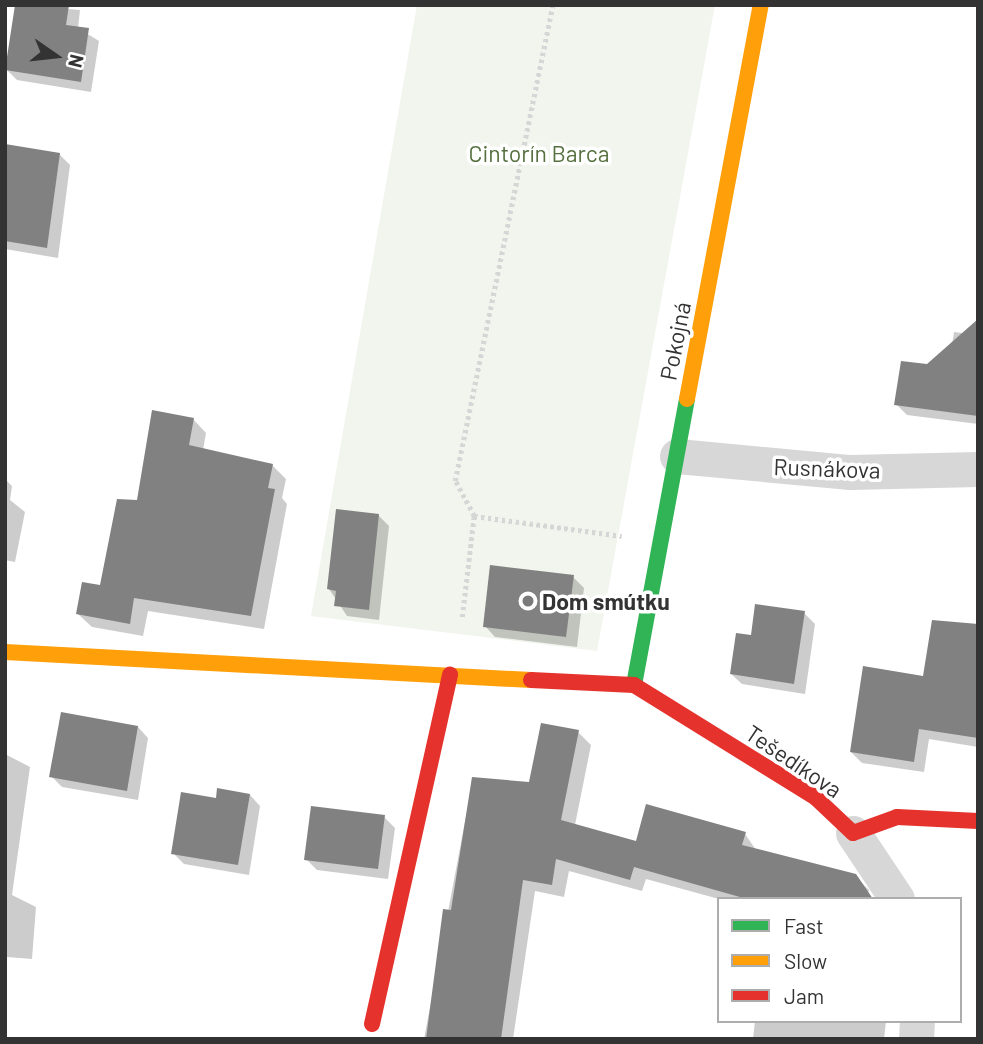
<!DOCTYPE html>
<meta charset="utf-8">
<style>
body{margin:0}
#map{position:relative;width:983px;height:1044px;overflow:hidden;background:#fff;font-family:Barlow,sans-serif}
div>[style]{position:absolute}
.green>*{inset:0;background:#f1f5ed}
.shadow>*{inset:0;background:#0003}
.building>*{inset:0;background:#818181}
.path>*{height:4.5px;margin-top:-2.25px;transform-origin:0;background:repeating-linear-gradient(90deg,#d6d6d6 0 3.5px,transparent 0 7px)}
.street>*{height:35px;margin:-17.5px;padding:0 17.5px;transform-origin:17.5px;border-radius:17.5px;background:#d7d7d7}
.fast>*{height:16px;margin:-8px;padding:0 8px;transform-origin:8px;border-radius:8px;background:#30b455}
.slow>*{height:16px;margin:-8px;padding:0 8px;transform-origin:8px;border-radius:8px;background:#ff9f0a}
.jam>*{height:16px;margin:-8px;padding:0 8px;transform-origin:8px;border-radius:8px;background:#e5322d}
.dots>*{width:19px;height:19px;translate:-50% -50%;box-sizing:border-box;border:4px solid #fff;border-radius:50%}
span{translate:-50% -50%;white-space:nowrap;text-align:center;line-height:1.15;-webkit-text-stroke:7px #fff;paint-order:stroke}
.park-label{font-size:23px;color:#56703f}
.street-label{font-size:23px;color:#333}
.poi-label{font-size:23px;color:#333;font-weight:700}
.left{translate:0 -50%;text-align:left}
.frame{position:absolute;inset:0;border:7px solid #333;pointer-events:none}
.legend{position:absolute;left:717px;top:897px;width:245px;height:126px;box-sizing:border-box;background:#fff;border:2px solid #adadad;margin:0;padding:9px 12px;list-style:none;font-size:21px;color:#333}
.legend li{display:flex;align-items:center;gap:14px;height:35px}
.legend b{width:35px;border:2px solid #adadad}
.north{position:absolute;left:21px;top:21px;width:70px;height:70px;-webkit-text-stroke:5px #fff;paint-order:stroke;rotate:104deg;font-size:19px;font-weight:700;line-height:28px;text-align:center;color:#333}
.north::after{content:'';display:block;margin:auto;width:24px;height:32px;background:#333;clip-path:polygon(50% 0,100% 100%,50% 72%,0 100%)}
</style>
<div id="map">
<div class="green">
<i style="clip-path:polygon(417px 5px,715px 5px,597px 651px,311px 616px)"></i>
</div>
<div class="shadow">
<i style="clip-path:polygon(16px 5px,80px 10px,78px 28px,99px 41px,91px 92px,17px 80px,6px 69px)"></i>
<i style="clip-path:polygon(5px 146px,59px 154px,70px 165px,58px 258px,5px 249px)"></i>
<i style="clip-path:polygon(954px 332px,978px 335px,978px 424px,907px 415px,896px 404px,952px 345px)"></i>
<i style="clip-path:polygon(193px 419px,206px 433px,203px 450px,272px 465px,286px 479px,282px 498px,287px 504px,264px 629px,148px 611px,143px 636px,92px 627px,78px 614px,101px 588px,138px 502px)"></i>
<i style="clip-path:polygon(5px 479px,12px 486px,10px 500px,25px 512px,15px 562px,5px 560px)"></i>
<i style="clip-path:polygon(378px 515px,389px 526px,379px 620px,347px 616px,329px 589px)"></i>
<i style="clip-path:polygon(573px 577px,584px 588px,577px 647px,495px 637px,485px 626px)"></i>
<i style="clip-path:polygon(804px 613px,815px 624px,805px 694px,742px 684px,731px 674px,752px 637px)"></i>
<i style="clip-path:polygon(978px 700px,978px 747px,929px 739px,924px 772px,862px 763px,851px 752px)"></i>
<i style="clip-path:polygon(138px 727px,148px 738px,138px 800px,62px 787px,51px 776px)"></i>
<i style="clip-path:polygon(578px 732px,591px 745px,575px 825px,637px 843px,745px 834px,756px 850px,856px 877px,869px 890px,867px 899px,719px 899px,646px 879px,642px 891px,569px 871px,564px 897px,535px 891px,513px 1039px,424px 1039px,473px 779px,531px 783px)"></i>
<i style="clip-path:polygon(5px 754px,30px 767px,12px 895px,36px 907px,32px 959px,7px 957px,5px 997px)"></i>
<i style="clip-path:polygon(250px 795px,260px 806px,249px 875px,184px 864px,173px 853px,217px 800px)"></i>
<i style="clip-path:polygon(384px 817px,395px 828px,388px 879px,317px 870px,306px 859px)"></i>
<i style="clip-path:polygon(755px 1021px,886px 1021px,884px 1039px,753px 1039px)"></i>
</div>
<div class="building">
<i style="clip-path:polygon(15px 5px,69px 5px,66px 25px,89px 28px,81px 82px,5px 70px)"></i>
<i style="clip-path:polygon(5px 144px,60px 153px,47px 248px,5px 241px)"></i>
<i style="clip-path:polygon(978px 319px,978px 416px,894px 405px,901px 361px,927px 364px)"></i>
<i style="clip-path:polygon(152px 410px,194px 418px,189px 445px,273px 464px,268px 488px,275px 489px,251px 616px,134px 598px,130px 624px,76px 614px,82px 582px,100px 585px,117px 499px,137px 500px)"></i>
<i style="clip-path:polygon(336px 509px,379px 514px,369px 610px,334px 606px,336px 591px,327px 589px)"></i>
<i style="clip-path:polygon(490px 565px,574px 575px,566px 637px,483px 627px)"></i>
<i style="clip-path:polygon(755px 604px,805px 611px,794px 684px,730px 674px,736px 633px,751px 635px)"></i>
<i style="clip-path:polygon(932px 620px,978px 624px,978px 738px,919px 729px,914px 762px,850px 752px,863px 666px,923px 676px)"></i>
<i style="clip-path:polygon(61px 712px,138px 726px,127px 791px,49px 777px)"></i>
<i style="clip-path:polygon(541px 723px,579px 730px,561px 820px,636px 841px,646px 804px,746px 832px,742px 845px,856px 874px,873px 899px,747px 899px,634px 867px,630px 880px,556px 859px,552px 885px,523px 880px,501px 1039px,426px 1039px,443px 909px,451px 910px,472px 777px,529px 782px)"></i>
<i style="clip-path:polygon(217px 788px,250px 794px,238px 865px,171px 854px,181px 792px,216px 798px)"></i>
<i style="clip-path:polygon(311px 806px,385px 815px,378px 869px,304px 860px)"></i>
</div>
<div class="path">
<i style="left:474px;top:516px;width:40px;rotate:-118deg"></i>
<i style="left:455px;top:481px;width:486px;rotate:-78.4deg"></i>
<i style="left:462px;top:617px;width:102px;rotate:-83.2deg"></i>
<i style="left:474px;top:516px;width:149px;rotate:7.7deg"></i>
</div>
<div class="street">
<i style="left:677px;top:456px;width:174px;rotate:5.3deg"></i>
<i style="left:850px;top:472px;width:128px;rotate:-1.3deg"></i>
<i style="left:853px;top:833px;width:79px;rotate:56.3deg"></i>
<i style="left:916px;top:1039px;width:18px;rotate:-87deg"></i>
</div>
<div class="fast">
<i style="left:634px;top:685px;width:291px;rotate:-79.5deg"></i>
</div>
<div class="slow">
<i style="left:687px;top:399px;width:401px;rotate:-79.4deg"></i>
<i style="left:5px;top:652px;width:527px;rotate:3.05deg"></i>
</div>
<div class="jam">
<i style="left:531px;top:680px;width:103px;rotate:2.8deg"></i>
<i style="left:634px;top:685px;width:214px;rotate:31.8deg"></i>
<i style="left:816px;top:798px;width:51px;rotate:43.4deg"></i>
<i style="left:853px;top:833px;width:47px;rotate:-20deg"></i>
<i style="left:897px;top:817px;width:81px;rotate:2.8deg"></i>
<i style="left:372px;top:1024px;width:358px;rotate:-77.4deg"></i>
</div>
<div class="dots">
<i style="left:528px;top:601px;background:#7a7a7a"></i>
</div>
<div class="park-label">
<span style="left:539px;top:153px">Cintorín Barca</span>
</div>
<div class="street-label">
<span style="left:675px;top:341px;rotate:-79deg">Pokojná</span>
<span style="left:827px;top:468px;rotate:2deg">Rusnákova</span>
<span style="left:794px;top:761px;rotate:34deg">Tešedíkova</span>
</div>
<div class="poi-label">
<span class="left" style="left:542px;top:601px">Dom smútku</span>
</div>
<div class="frame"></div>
<ul class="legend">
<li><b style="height:9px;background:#30b455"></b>Fast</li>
<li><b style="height:9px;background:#ff9f0a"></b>Slow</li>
<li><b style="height:9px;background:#e5322d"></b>Jam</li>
</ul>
<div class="north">N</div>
</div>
